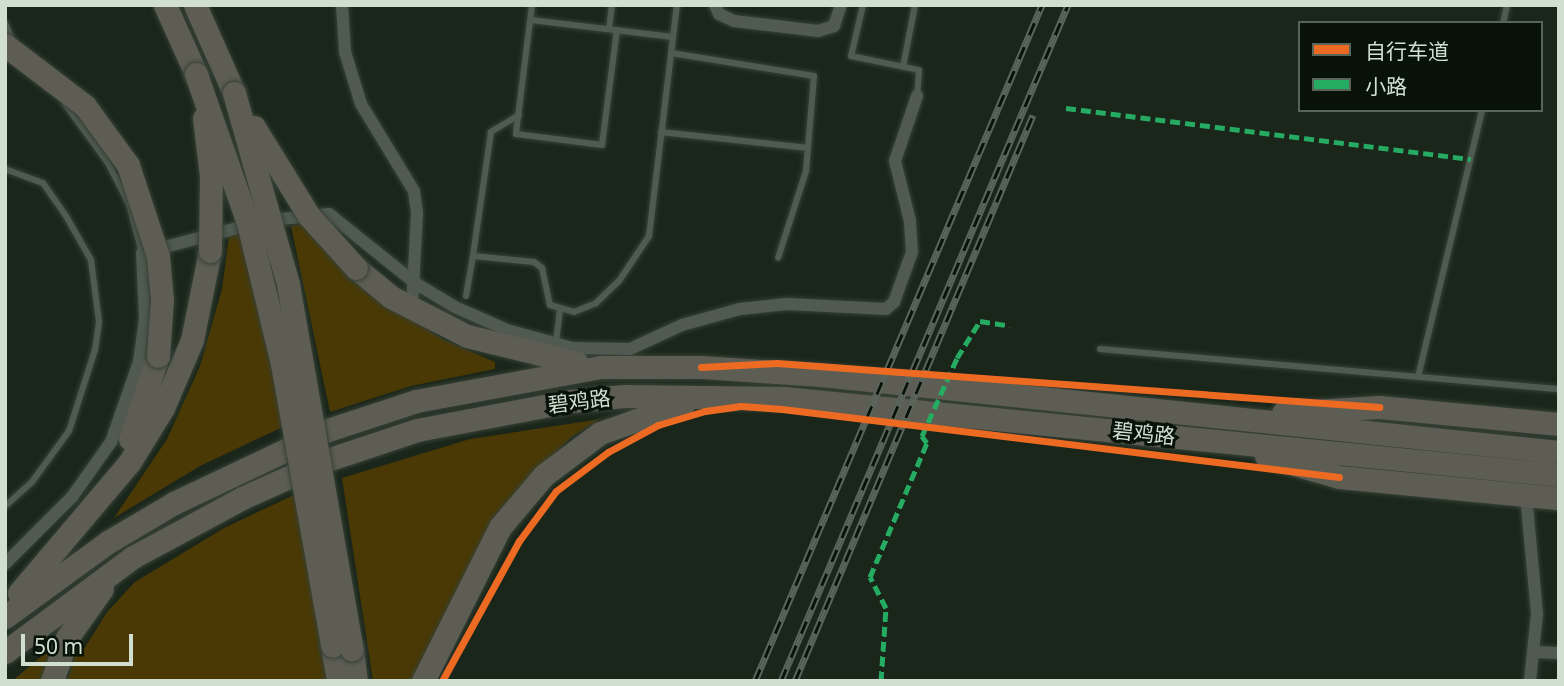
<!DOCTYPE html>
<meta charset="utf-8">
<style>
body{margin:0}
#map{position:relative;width:1564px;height:686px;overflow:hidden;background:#1a261a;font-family:"Noto Sans","Noto Sans SC",sans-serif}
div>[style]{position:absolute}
.green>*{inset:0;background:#4a3904}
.roads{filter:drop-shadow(0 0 2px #364137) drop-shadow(0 0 2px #364137)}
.lane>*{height:6px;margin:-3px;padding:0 3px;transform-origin:3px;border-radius:3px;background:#505a50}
.street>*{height:12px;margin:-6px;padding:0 6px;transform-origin:6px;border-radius:6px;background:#505a50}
.highway>*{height:23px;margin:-11.5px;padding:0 11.5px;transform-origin:11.5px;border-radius:11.5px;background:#5d5d54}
.rail>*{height:7px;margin-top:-3.5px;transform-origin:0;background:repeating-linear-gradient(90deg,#081208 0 13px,#5a645b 0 26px);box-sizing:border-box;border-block:2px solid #5a645b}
.bridges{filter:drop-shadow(0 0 2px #364137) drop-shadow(0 0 2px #364137)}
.highway-bridge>*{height:23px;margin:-11.5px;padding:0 11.5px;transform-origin:11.5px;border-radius:11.5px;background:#5d5d54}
.quiet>*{height:5px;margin-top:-2.5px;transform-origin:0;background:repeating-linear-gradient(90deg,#26ab63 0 10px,transparent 0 15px)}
.cycleway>*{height:7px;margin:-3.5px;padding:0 3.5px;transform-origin:3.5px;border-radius:3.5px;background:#ed6a23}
span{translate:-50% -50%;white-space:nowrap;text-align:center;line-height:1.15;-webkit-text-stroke:6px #081208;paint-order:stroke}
.street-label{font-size:21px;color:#d1dfd1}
.frame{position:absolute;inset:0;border:7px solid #d1dfd1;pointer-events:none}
.legend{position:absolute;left:1298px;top:21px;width:245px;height:91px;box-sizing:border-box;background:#081208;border:2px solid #586458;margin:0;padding:9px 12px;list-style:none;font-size:21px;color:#d1dfd1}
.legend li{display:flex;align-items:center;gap:14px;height:35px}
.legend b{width:35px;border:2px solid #586458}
.scale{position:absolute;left:21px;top:634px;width:112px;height:32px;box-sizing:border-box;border:4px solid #d1dfd1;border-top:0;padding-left:9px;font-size:21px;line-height:24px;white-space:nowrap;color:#d1dfd1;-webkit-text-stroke:5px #081208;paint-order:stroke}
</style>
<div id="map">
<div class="green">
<i style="clip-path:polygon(310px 222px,405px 315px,444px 340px,495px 362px,495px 369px,411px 386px,330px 412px,291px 226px)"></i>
<i style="clip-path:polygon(250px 232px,289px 424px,200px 466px,114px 518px,167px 439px,200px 366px,222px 289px,229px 236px)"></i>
<i style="clip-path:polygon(601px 419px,573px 436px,526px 479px,416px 681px,373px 681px,342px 478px,470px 439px)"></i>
<i style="clip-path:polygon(300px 492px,332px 681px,67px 681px,77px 648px,84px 649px,107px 612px,135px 582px,224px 528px)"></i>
<i style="clip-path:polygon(54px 646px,45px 681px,12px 681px)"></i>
</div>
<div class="roads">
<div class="lane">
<i style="left:532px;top:5px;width:130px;rotate:97.1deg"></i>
<i style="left:516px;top:134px;width:87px;rotate:7.3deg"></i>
<i style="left:602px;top:145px;width:116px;rotate:-82.6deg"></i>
<i style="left:863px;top:5px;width:52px;rotate:103.2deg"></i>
<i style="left:851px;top:56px;width:69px;rotate:11.6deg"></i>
<i style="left:919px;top:70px;width:26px;rotate:94deg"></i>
<i style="left:531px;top:20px;width:143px;rotate:6.8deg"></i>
<i style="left:5px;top:23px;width:21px;rotate:67deg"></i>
<i style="left:1503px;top:23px;width:18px;rotate:-77deg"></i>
<i style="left:609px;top:29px;width:24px;rotate:-83deg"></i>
<i style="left:671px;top:53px;width:145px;rotate:9.1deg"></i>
<i style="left:814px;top:76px;width:95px;rotate:94.8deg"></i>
<i style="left:806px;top:171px;width:91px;rotate:107.8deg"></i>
<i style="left:903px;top:67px;width:63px;rotate:-79deg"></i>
<i style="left:65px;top:104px;width:73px;rotate:53.9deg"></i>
<i style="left:108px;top:163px;width:46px;rotate:62.9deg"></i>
<i style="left:129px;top:204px;width:51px;rotate:75.1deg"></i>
<i style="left:519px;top:115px;width:33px;rotate:149deg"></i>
<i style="left:491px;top:132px;width:125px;rotate:98.3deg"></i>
<i style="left:473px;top:256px;width:61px;rotate:5.6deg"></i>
<i style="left:534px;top:262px;width:10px;rotate:37deg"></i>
<i style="left:542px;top:268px;width:38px;rotate:78deg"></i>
<i style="left:550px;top:305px;width:25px;rotate:16deg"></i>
<i style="left:574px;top:312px;width:24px;rotate:-22deg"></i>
<i style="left:596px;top:303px;width:32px;rotate:-44deg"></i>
<i style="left:619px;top:281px;width:54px;rotate:-56.3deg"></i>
<i style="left:649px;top:236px;width:233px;rotate:-83.1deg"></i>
<i style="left:661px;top:132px;width:148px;rotate:6.2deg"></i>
<i style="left:5px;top:169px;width:40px;rotate:20.2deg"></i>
<i style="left:43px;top:183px;width:40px;rotate:55.1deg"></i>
<i style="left:66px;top:216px;width:51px;rotate:60.4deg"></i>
<i style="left:91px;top:260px;width:63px;rotate:82.6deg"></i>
<i style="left:99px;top:322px;width:28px;rotate:98deg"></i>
<i style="left:95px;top:350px;width:85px;rotate:107.8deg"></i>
<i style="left:69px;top:431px;width:63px;rotate:126deg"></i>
<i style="left:32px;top:482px;width:36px;rotate:138deg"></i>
<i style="left:466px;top:296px;width:41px;rotate:-80.1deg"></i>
<i style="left:556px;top:342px;width:32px;rotate:-83deg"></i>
<i style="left:1100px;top:349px;width:461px;rotate:5deg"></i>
<i style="left:1418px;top:377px;width:275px;rotate:-76.5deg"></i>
</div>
<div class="street">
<i style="left:342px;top:5px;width:47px;rotate:86.3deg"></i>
<i style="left:345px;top:52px;width:54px;rotate:72.9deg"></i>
<i style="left:361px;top:104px;width:102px;rotate:58.7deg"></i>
<i style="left:414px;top:191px;width:22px;rotate:82deg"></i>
<i style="left:417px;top:213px;width:95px;rotate:93deg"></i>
<i style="left:715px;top:5px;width:10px;rotate:66deg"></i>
<i style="left:719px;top:14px;width:17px;rotate:25deg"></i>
<i style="left:734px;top:21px;width:85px;rotate:6.8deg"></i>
<i style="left:818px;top:31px;width:17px;rotate:-17deg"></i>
<i style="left:834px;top:26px;width:22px;rotate:-72deg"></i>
<i style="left:281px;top:219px;width:48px;rotate:-5.9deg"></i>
<i style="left:329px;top:214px;width:110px;rotate:38.7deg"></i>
<i style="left:415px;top:283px;width:47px;rotate:31deg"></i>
<i style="left:455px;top:307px;width:57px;rotate:23.9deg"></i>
<i style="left:507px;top:330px;width:67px;rotate:15.5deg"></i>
<i style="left:572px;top:348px;width:58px;rotate:1deg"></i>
<i style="left:630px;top:349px;width:57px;rotate:-24.8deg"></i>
<i style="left:682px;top:325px;width:60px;rotate:-15.4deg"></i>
<i style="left:740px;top:309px;width:47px;rotate:-6.1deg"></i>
<i style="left:787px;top:304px;width:99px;rotate:2.9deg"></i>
<i style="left:886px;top:309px;width:11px;rotate:-41deg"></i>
<i style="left:894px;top:302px;width:53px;rotate:-70.2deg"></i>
<i style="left:912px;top:252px;width:31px;rotate:-94deg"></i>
<i style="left:910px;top:221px;width:62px;rotate:-104deg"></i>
<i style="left:895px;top:161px;width:69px;rotate:-71.3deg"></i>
<i style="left:1526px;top:495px;width:120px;rotate:84.7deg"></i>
<i style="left:1537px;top:614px;width:67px;rotate:96deg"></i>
<i style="left:5px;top:564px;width:95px;rotate:-45deg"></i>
<i style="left:72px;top:497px;width:67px;rotate:-54.7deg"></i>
<i style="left:111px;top:442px;width:85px;rotate:-70.7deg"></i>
<i style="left:139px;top:362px;width:43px;rotate:-82.1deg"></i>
<i style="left:145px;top:319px;width:66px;rotate:-92.6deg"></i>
<i style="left:142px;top:253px;width:102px;rotate:-14.7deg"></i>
<i style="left:1533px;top:652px;width:26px;rotate:2deg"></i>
</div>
<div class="highway">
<i style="left:165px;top:5px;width:76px;rotate:65.8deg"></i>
<i style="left:195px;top:5px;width:96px;rotate:66.1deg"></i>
<i style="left:356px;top:268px;width:45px;rotate:39.6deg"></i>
<i style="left:391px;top:297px;width:85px;rotate:27.2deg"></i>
<i style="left:467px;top:336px;width:113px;rotate:13.8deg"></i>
<i style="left:1283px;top:413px;width:96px;rotate:-3.6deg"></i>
<i style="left:1379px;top:407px;width:181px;rotate:5.4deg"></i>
<i style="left:130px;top:439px;width:88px;rotate:-71.4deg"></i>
<i style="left:1266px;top:456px;width:76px;rotate:16deg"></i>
<i style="left:1339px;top:477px;width:221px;rotate:5.5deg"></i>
<i style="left:19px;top:593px;width:170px;rotate:-49.8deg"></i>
<i style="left:129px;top:463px;width:65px;rotate:-58.3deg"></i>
<i style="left:163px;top:408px;width:74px;rotate:-66.9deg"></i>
<i style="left:192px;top:340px;width:91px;rotate:-78.6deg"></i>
<i style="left:5px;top:617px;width:127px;rotate:-36.1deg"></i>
<i style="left:108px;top:542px;width:77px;rotate:-30.6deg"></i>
<i style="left:174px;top:503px;width:170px;rotate:-25.4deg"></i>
<i style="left:328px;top:430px;width:93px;rotate:-18.2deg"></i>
<i style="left:416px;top:401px;width:188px;rotate:-10.4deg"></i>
<i style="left:601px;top:367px;width:100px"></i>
<i style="left:701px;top:367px;width:120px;rotate:3.8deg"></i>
<i style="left:821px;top:375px;width:742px;rotate:5.96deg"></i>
<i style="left:332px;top:646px;width:36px;rotate:80deg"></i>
<i style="left:352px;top:649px;width:32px;rotate:83deg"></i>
<i style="left:5px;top:652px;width:159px;rotate:-36.6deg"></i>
<i style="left:133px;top:557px;width:124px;rotate:-28.4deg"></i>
<i style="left:242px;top:498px;width:93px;rotate:-24.1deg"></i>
<i style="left:327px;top:460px;width:95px;rotate:-18.4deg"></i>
<i style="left:417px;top:430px;width:157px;rotate:-10.7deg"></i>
<i style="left:571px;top:401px;width:54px;rotate:-5.3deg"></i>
<i style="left:625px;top:396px;width:159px;rotate:0.7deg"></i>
<i style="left:784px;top:398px;width:779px;rotate:5.67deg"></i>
<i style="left:52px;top:681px;width:46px;rotate:-70.8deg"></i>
<i style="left:67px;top:638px;width:60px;rotate:-54.5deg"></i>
<i style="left:423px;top:681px;width:172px;rotate:-63.4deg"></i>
<i style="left:500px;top:527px;width:68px;rotate:-49.8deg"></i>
<i style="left:544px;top:475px;width:70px;rotate:-36.9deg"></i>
<i style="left:600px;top:433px;width:88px;rotate:-19.3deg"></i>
</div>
</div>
<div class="rail">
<i style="left:755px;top:681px;width:734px;rotate:-67deg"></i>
<i style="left:781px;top:681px;width:734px;rotate:-67deg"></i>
<i style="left:795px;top:681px;width:614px;rotate:-67.19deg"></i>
</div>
<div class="bridges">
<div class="highway-bridge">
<i style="left:5px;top:45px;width:101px;rotate:37.3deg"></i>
<i style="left:85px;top:106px;width:73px;rotate:53.9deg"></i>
<i style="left:128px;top:165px;width:96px;rotate:71.8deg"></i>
<i style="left:158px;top:256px;width:44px;rotate:84.8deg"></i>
<i style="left:162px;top:300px;width:56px;rotate:94.1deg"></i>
<i style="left:196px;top:74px;width:158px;rotate:70.8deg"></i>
<i style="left:248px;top:223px;width:145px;rotate:76.4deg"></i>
<i style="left:282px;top:364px;width:286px;rotate:79.9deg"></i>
<i style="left:234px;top:93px;width:198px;rotate:74.2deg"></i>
<i style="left:288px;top:284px;width:371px;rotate:80.1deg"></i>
<i style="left:204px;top:118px;width:58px;rotate:83.1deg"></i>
<i style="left:211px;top:176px;width:75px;rotate:90.8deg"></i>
<i style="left:254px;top:127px;width:105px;rotate:58.3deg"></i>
<i style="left:309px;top:216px;width:70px;rotate:47.9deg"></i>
</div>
</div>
<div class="quiet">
<i style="left:1066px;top:108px;width:408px;rotate:7.2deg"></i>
<i style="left:881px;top:681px;width:73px;rotate:-86.1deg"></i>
<i style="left:886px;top:608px;width:35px;rotate:-117deg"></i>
<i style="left:870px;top:577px;width:146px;rotate:-67deg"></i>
<i style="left:927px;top:443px;width:9px;rotate:-126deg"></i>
<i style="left:922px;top:436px;width:85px;rotate:-65.8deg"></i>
<i style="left:957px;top:358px;width:44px;rotate:-58.1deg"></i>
<i style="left:980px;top:321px;width:30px;rotate:9deg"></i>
</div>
<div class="cycleway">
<i style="left:701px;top:367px;width:76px;rotate:-3deg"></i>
<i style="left:777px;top:363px;width:604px;rotate:4.18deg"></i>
<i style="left:442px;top:681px;width:160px;rotate:-61.2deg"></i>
<i style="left:519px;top:541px;width:62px;rotate:-53.5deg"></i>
<i style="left:556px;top:491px;width:65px;rotate:-36.9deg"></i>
<i style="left:608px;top:452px;width:57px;rotate:-28.4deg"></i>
<i style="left:658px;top:425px;width:49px;rotate:-16.6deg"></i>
<i style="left:705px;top:411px;width:36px;rotate:-8deg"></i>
<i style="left:741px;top:406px;width:41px;rotate:4.2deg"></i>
<i style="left:782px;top:409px;width:561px;rotate:6.96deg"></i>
</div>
<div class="street-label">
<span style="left:579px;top:401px;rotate:-7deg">碧鸡路</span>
<span style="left:1144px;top:433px;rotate:6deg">碧鸡路</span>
</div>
<div class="frame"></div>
<ul class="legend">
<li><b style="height:9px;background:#ed6a23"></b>自行车道</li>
<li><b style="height:9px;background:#26ab63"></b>小路</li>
</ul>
<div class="scale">50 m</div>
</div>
